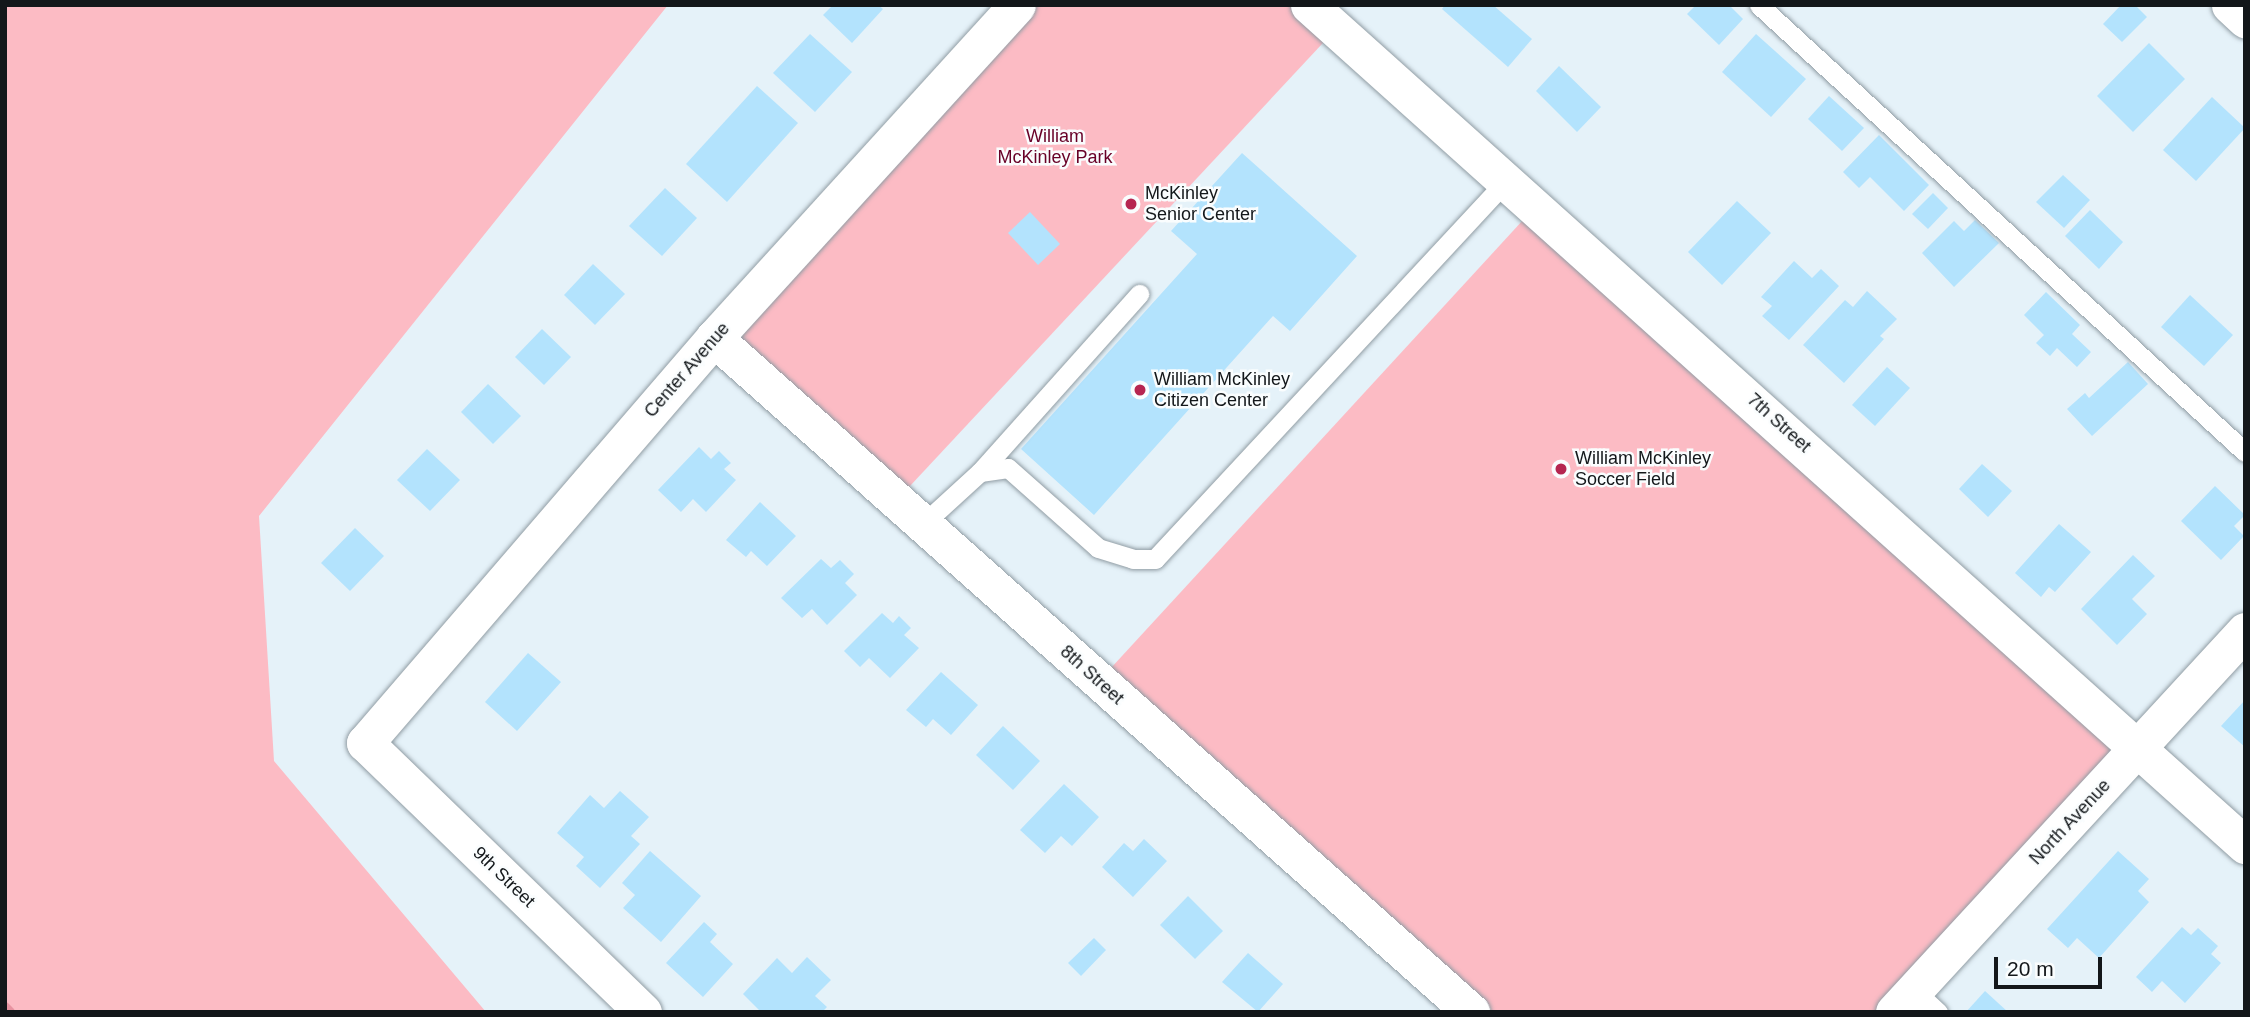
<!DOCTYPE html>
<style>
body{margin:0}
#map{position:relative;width:2250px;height:1017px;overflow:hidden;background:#e5f2f9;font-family:Helvetica,sans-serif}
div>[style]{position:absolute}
.green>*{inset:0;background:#fcbbc4}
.stream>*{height:10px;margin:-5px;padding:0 5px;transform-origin:5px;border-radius:5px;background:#e893a1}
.building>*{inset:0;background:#b3e3fd}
.roads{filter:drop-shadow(0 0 2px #919da4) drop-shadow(0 0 2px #919da4)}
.service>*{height:19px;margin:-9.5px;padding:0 9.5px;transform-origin:9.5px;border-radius:9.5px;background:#fff}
.minor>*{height:37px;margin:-18.5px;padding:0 18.5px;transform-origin:18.5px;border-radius:18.5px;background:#fff}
.dots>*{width:19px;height:19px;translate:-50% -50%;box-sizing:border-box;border:4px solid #fafdfe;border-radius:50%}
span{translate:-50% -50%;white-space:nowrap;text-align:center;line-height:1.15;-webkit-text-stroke:5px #fafdfe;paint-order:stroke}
.park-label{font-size:18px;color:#680027}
.poi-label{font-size:18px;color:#13171a}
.left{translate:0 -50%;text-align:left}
.street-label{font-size:18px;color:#13171a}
.frame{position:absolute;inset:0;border:7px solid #13171a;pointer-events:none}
.scale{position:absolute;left:1994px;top:957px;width:108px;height:32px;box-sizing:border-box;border:4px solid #13171a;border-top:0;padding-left:9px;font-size:21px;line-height:24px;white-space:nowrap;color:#13171a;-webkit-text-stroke:5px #fafdfe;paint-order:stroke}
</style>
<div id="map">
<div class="green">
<i style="clip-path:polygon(5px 5px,668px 5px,259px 516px,274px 761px,486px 1012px,5px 1012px)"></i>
<i style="clip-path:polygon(1017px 5px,1309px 5px,1336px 29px,896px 501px,714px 338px)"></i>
<i style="clip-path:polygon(1536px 206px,2139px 747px,1894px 1012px,1471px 1012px,1099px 681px)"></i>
</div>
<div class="stream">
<i style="left:5px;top:1007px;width:7px;rotate:45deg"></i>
</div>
<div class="building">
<i style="clip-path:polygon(833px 5px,878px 5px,883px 9px,852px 43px,823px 15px)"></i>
<i style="clip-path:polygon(1445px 5px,1493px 5px,1532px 39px,1508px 67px,1442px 9px)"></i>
<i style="clip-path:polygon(1696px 5px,1729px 5px,1743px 19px,1719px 45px,1687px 14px)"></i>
<i style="clip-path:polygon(2121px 5px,2135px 5px,2147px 17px,2122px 42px,2103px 24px)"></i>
<i style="clip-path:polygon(810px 34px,852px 72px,815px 112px,773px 73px)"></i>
<i style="clip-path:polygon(1756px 34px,1806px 79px,1771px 117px,1722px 72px)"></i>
<i style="clip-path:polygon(2149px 43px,2185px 79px,2133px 132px,2097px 96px)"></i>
<i style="clip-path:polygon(1559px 66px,1601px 107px,1577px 132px,1536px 91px)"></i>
<i style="clip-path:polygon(757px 86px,798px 123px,727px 202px,686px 164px)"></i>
<i style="clip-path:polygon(1829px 96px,1864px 128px,1842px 151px,1808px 119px)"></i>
<i style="clip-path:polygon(2212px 97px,2245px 128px,2196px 181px,2163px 150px)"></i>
<i style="clip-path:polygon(1879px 135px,1929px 185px,1904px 211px,1870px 177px,1859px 188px,1843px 172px)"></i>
<i style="clip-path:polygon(1242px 153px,1357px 256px,1290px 331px,1273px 316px,1094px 515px,1021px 449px,1197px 254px,1171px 231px)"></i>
<i style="clip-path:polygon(2063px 175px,2090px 200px,2064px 228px,2036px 202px)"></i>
<i style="clip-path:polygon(665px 188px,697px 218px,662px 256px,629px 226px)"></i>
<i style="clip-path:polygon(1933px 193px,1948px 208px,1928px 229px,1912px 214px)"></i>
<i style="clip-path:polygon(1737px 201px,1771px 233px,1722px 285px,1688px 252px)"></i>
<i style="clip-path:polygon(2090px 210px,2123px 242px,2099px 269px,2065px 236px)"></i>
<i style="clip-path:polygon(1030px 212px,1060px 244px,1038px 265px,1008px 233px)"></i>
<i style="clip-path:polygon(1975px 220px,1999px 243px,1954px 287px,1922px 253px,1954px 221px,1964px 231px)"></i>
<i style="clip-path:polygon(1794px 261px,1812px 278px,1821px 269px,1839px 286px,1789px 340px,1762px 316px,1772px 306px,1761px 297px)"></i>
<i style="clip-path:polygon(593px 264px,625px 294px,595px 325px,564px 295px)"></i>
<i style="clip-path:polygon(1867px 291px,1897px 319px,1880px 336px,1884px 339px,1844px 383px,1803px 345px,1845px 300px,1853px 307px)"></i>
<i style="clip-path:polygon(2046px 292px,2080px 325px,2072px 334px,2091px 352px,2077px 367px,2057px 348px,2050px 356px,2036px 343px,2044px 335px,2024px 315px)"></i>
<i style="clip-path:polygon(2190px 295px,2233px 335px,2204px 366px,2161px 327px)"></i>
<i style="clip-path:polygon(542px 329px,571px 357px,544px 385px,515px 357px)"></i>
<i style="clip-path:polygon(2128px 362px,2148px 384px,2092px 436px,2067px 409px,2085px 393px,2089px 398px)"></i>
<i style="clip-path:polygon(1887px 367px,1910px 388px,1875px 426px,1852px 405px)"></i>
<i style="clip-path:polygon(488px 384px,521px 416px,493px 444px,461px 412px)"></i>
<i style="clip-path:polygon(699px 447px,711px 459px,719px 451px,731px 463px,724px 469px,736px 480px,706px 512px,693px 499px,681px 512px,658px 490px)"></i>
<i style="clip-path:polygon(427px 449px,460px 480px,430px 511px,397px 480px)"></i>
<i style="clip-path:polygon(1982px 464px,2012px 491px,1988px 517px,1959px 489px)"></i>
<i style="clip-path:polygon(2215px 486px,2245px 515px,2234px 526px,2244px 536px,2221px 560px,2181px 521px)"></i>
<i style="clip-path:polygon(760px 502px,796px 536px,767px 566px,751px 551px,746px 557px,726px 540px)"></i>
<i style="clip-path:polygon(2059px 524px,2091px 552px,2055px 592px,2049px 587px,2041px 597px,2015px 573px)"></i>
<i style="clip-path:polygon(355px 528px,384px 556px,350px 591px,321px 563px)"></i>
<i style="clip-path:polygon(2133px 555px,2155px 576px,2132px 599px,2147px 614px,2117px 645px,2081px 609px)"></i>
<i style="clip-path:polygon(821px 559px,831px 568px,840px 560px,854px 574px,845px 583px,857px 595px,827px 625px,812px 609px,802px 618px,781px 598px)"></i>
<i style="clip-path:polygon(882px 613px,893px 623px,899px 616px,911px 628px,904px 635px,919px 648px,890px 678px,869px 658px,860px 667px,844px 651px)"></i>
<i style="clip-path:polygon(528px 653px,561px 682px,517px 731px,485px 702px)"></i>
<i style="clip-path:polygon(941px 672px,978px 705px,951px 735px,933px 719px,926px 727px,906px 710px)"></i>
<i style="clip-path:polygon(2245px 700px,2245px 747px,2221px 726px)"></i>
<i style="clip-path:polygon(1003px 726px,1040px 761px,1013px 790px,976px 755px)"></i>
<i style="clip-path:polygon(1064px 784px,1099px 817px,1072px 846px,1061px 836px,1045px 853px,1020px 830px)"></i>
<i style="clip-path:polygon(620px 791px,649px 817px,631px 836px,640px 844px,600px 888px,576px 866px,584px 857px,557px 833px,590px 795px,604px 808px)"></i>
<i style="clip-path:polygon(1144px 839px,1167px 861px,1133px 897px,1102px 867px,1124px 843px,1133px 851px)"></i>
<i style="clip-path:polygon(650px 851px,701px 896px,661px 942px,623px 908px,635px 895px,622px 883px)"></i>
<i style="clip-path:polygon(2118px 851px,2149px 879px,2138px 891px,2149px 902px,2099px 958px,2077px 938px,2068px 948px,2047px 929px)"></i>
<i style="clip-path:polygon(1188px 896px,1223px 931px,1195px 959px,1160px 925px)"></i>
<i style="clip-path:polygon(704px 922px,717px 934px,710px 942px,733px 964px,703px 997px,666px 963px)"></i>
<i style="clip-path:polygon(2182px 927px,2191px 935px,2198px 928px,2218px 946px,2211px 954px,2221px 963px,2185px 1003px,2162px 981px,2152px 992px,2136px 977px)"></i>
<i style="clip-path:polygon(1094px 938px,1106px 950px,1081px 976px,1068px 963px)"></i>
<i style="clip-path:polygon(1248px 953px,1283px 984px,1258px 1012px,1222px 982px)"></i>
<i style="clip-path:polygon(807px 957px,831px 980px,815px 996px,827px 1007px,822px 1012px,761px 1012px,743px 994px,777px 958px,792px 973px)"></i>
<i style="clip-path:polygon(1985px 991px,2008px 1012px,1966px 1012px)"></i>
</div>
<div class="roads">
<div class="service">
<i style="left:1759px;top:5px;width:660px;rotate:42.61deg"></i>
<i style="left:980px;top:472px;width:239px;rotate:-48.2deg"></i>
<i style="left:923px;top:524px;width:77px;rotate:-42.4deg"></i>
<i style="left:980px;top:472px;width:28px;rotate:-8deg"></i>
<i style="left:1008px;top:468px;width:120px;rotate:41.6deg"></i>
<i style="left:1098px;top:548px;width:37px;rotate:17deg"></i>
<i style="left:1133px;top:559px;width:22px"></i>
<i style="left:1155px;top:559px;width:517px;rotate:-47.12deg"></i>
<i style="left:1914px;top:990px;width:33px;rotate:43deg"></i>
</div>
<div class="minor">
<i style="left:1309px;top:5px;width:1258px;rotate:41.91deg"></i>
<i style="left:2230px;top:5px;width:21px;rotate:43deg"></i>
<i style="left:714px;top:338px;width:1014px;rotate:41.68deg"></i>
<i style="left:643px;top:1012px;width:387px;rotate:-135.9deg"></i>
<i style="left:365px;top:743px;width:535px;rotate:-49.25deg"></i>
<i style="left:714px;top:338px;width:450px;rotate:-47.7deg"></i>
<i style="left:1894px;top:1012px;width:518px;rotate:-47.35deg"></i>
</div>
</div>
<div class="dots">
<i style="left:1131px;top:204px;background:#b62651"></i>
<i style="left:1140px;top:390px;background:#b62651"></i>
<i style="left:1561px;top:469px;background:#b62651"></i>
</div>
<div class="park-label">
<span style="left:1055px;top:147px">William<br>McKinley Park</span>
</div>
<div class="poi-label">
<span class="left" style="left:1145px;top:204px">McKinley<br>Senior Center</span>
<span class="left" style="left:1154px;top:390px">William McKinley<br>Citizen Center</span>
<span class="left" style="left:1575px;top:469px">William McKinley<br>Soccer Field</span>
</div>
<div class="street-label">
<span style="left:687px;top:370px;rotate:-49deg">Center Avenue</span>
<span style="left:1779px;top:423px;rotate:42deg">7th Street</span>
<span style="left:1092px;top:675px;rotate:42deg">8th Street</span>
<span style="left:2070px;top:822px;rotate:-47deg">North Avenue</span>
<span style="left:504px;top:877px;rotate:44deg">9th Street</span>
</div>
<div class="frame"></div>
<div class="scale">20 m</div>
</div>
